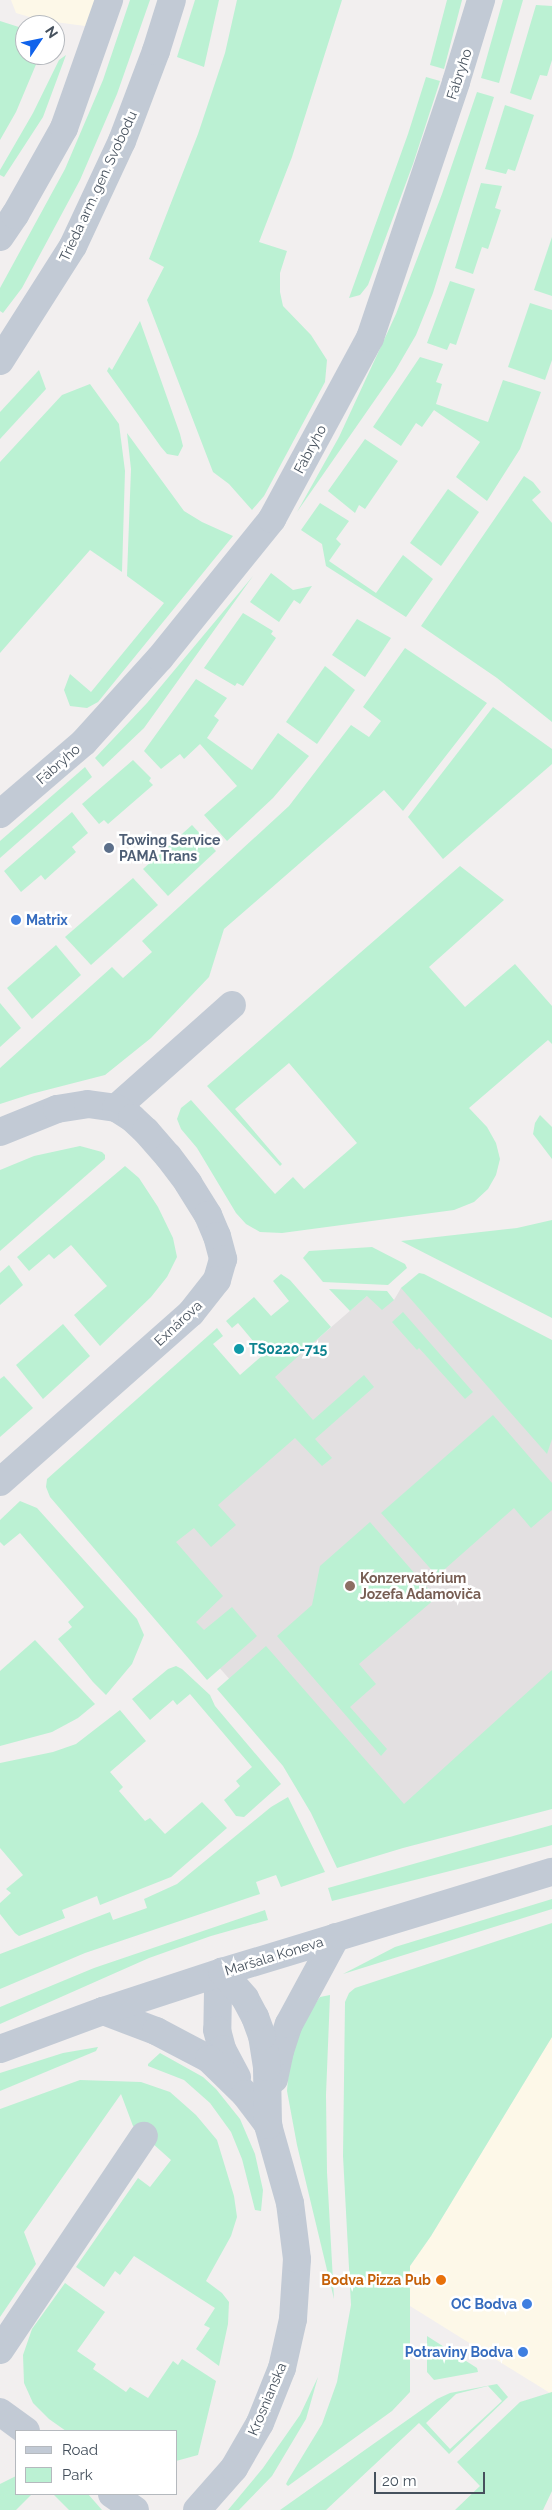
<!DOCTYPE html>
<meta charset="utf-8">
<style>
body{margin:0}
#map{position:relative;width:552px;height:2510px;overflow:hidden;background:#f2efef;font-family:Raleway,sans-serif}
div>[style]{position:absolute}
.commercial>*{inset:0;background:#fdf8e8}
.education>*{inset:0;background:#e3e0e1}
.green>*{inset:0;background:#bbf1d3}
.minor>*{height:28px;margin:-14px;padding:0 14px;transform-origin:14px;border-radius:14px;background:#c2cad5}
.dots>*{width:14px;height:14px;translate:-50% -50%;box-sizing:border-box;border:2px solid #fff;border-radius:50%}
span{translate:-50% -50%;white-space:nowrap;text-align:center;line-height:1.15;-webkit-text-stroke:5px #fff;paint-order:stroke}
.street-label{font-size:14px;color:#46515d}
.service-label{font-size:14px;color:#4e5e75;font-weight:700}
.left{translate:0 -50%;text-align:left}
.shop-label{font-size:14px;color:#366cbe;font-weight:700}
.right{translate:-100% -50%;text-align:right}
.culture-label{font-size:14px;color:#0d838f;font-weight:700}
.education-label{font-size:14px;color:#785e54;font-weight:700}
.food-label{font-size:14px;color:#c56008;font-weight:700}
.legend{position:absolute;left:15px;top:2430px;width:162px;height:65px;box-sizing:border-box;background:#fff;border:1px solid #b5b9be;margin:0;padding:6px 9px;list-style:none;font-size:15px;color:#46515d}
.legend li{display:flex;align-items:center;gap:10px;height:25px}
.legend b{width:25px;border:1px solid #b5b9be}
.north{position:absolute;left:15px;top:15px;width:50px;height:50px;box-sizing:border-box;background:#fff;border:1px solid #b5b9be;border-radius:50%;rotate:56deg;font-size:14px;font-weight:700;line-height:20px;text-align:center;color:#46515d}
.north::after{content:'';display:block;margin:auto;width:18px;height:22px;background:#1063eb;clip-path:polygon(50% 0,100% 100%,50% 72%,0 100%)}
.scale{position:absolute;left:374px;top:2472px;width:111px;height:22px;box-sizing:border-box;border:2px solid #46515d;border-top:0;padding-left:6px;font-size:15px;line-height:18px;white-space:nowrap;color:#46515d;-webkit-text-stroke:4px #fff;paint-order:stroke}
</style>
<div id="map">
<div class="commercial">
<i style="clip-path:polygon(11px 0,109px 0,100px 28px,40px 20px,16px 13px)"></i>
<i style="clip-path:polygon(552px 2037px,552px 2392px,550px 2393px,410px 2306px,410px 2266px,431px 2236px)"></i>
</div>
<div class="education">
<i style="clip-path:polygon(416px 1278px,552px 1413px,552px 1739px,430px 1837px,298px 1757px,76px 1505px,236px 1410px,367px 1296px,394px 1300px,401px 1288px)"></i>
</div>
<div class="green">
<i style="clip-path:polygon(130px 0,150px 0,117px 94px,80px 180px,22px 288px,3px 313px,0 311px,0 288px,65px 169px,103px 80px)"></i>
<i style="clip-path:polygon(195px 0,219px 0,204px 67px,177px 57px)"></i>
<i style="clip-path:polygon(237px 0,342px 0,292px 157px,259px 242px,287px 251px,280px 273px,280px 292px,283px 306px,311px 335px,327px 360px,325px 382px,264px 496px,252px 510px,229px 484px,213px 472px,147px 300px,164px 267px,149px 259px,198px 134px,225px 53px)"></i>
<i style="clip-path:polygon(447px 0,462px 0,444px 69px,430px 65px)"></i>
<i style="clip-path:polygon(503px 0,523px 0,499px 83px,481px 78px)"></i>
<i style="clip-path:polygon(536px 5px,552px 6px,552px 60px,547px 76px,540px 75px,531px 100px,510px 93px)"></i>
<i style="clip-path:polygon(0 21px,25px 29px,25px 55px,40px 55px,16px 112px,0 140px)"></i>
<i style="clip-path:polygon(66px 55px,43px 117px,4px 177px,0 175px,0 170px,33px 113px,59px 60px)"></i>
<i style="clip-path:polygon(426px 77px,440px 81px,413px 164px,368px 285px,360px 295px,349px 298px,408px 134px)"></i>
<i style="clip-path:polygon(477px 92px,494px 97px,433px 293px,416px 335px,395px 371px,297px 512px,339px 437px,396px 314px,442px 194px)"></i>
<i style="clip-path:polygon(505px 105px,534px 115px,515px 171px,508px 169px,506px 174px,485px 169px)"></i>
<i style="clip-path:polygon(481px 183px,502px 186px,495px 208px,501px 210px,488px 249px,482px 247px,473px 274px,455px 268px)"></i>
<i style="clip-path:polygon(552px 237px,552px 296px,534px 290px)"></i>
<i style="clip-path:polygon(450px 281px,475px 289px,456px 345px,450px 343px,447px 350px,427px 343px)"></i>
<i style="clip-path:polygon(530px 303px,552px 310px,552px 360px,545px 380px,508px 367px)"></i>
<i style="clip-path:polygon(140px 321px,180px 434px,183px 446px,178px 456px,167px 454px,161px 447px,107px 371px,109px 367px,112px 370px)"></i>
<i style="clip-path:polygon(420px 357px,443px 364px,436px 382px,442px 384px,436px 404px,488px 422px,503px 380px,541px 392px,520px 449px,487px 501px,456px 477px,480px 442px,434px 410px,422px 427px,416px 423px,401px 446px,373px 427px)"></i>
<i style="clip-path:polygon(39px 370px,46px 389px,0 439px,0 412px)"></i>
<i style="clip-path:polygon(90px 384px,119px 424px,125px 471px,122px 572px,90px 550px,0 653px,0 462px,62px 395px)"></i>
<i style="clip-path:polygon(127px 433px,184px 511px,202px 522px,233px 536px,98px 702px,87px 708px,70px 706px,64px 690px,70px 674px,91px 692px,164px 603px,127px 576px,131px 469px)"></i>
<i style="clip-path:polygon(365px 439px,398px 461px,365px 509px,359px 505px,355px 513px,328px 491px)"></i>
<i style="clip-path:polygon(524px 476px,533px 482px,541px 492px,532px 500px,552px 523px,552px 722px,497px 678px,421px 626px)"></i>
<i style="clip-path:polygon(448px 489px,479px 512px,441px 566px,410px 543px)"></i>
<i style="clip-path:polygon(320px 503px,349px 521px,336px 539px,341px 544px,329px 561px,376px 593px,403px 555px,433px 579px,406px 617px,326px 566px,322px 544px,301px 530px)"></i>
<i style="clip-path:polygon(271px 573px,293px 590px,312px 586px,300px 604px,294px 600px,279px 622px,250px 602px)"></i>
<i style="clip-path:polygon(253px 576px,144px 728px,103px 767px,95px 758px,147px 703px)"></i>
<i style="clip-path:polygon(243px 613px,273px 631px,271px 634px,276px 638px,243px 686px,237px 683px,235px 686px,204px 668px)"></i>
<i style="clip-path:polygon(357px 619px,391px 638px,365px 677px,332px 655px)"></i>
<i style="clip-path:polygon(405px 648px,487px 703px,403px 811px,384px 790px,224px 929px,209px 977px,151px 1038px,105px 1075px,31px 1094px,0 1104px,0 1068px,112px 967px,123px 978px,152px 952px,142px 941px,289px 806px,351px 725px,369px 737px,381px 721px,363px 707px)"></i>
<i style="clip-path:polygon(325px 666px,355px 690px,317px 744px,286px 722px)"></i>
<i style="clip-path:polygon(196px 679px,227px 698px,214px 716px,219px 720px,207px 738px,252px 770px,278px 733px,309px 756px,273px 798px,227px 841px,204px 815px,237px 786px,200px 744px,184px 759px,180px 754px,161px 769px,144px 751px)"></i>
<i style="clip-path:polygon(493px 707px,552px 749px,552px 764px,443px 859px,408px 817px)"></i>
<i style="clip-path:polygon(133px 760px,151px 778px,149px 781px,153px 785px,108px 824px,104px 820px,99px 824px,82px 804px)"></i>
<i style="clip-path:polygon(85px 767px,92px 777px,0 858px,0 841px)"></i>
<i style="clip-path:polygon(72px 812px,88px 833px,72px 847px,76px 852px,45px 880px,41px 875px,21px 892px,4px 871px)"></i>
<i style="clip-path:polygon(192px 825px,216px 851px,168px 896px,143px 869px)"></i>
<i style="clip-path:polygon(460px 866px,504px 900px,429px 967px,465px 1007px,515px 964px,552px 1006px,552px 1044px,548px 1040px,469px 1108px,487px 1127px,496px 1143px,500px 1159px,496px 1175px,488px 1189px,474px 1202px,454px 1210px,282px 1233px,260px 1232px,246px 1224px,236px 1213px,197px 1148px,181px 1129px,177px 1119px,181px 1108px,191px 1100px,275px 1194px,293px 1177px,304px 1189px,357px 1143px,289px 1063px,235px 1109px,282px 1164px,280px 1166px,207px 1086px)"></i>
<i style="clip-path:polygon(133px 878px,158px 905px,91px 965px,65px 937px)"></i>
<i style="clip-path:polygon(56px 945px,81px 975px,32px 1019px,7px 988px)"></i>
<i style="clip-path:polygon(0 1003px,21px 1028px,0 1047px)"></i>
<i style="clip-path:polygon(540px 1115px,552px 1127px,552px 1159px,533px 1134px,535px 1123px)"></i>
<i style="clip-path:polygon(80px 1146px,102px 1152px,105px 1155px,105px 1159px,0 1251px,0 1170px,34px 1156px)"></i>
<i style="clip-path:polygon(125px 1166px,139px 1178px,158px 1207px,173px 1238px,177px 1257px,167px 1277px,151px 1297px,100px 1346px,74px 1315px,107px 1286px,71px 1245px,54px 1259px,49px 1254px,29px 1271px,17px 1257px)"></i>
<i style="clip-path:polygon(552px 1220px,552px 1318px,401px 1241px,517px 1228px)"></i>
<i style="clip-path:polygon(372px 1247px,405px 1264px,407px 1268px,388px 1285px,323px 1282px,303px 1258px,309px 1251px)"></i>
<i style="clip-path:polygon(9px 1265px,23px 1285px,0 1305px,0 1273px)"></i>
<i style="clip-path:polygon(419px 1273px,424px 1274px,552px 1340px,552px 1439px,547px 1454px,401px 1288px)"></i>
<i style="clip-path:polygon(281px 1274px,290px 1280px,331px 1327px,275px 1377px,313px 1420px,364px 1375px,374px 1387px,315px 1439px,332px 1458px,322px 1466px,295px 1438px,218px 1505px,236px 1525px,211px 1547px,194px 1528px,176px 1542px,223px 1596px,196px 1622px,204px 1630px,232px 1607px,257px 1636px,207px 1680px,50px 1497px,46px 1487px,47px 1479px,217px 1328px,223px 1336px,213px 1344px,240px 1375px,264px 1354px,238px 1323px,232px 1328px,226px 1321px,254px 1297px,271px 1316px,289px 1301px,273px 1281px)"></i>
<i style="clip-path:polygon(329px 1289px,387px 1291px,394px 1300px,382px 1310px,367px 1296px,350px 1311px)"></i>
<i style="clip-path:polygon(403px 1312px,473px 1392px,465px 1399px,419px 1348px,417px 1350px,392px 1322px)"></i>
<i style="clip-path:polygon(63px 1324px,90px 1356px,43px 1399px,16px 1365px)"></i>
<i style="clip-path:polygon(4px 1376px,33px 1408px,0 1437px,0 1379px)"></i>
<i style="clip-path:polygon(493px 1415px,552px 1483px,552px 1510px,531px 1528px,514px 1508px,437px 1576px,381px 1513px)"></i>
<i style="clip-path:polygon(20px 1501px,37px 1508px,137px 1619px,144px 1635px,132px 1664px,106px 1695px,93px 1682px,58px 1639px,72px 1627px,68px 1622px,84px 1607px,20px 1533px,4px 1546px,0 1542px,0 1520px)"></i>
<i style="clip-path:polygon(370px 1522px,436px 1598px,359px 1664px,376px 1684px,350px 1707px,387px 1749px,381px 1756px,277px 1636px,312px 1605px,320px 1566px)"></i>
<i style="clip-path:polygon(35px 1640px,95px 1704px,78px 1718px,52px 1732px,0 1746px,0 1671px)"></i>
<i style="clip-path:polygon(266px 1646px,404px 1804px,552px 1670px,552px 1809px,403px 1848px,337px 1868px,311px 1813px,283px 1766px,217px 1689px)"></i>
<i style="clip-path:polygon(176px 1666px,182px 1669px,210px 1695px,215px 1706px,281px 1784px,244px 1817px,236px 1816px,224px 1800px,240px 1786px,236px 1781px,252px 1767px,190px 1694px,177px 1705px,173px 1700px,150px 1720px,132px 1699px,168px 1669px)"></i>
<i style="clip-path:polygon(120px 1710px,146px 1741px,110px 1772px,123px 1787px,119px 1791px,145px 1821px,150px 1818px,165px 1834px,202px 1802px,227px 1828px,171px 1877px,100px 1905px,97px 1896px,62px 1910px,65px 1918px,19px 1936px,15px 1933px,0 1914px,0 1903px,11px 1893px,6px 1889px,23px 1875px,0 1848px,0 1763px,53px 1752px,76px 1744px)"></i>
<i style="clip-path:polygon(288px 1797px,325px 1872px,281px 1887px,276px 1875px,256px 1882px,260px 1894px,85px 1953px,0 1989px,0 1954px,110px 1912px,113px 1920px,147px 1908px,144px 1899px,177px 1884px,271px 1807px)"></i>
<i style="clip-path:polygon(552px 1825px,552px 1845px,332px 1901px,328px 1888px)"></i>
<i style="clip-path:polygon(552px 1899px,552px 1909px,343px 1974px,395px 1947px)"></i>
<i style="clip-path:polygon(265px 1910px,268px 1920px,211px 1936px,149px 1958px,0 2024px,0 2007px,94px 1968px)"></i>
<i style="clip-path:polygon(552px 1923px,552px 2037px,431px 2236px,410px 2266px,410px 2392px,392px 2411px,288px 2486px,286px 2484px,288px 2480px,322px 2424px,337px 2382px,351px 2305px,343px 2156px,345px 2002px,349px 1993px,355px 1988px)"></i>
<i style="clip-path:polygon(330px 1995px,326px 2095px,327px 2172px,334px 2299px,297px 2145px,287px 2091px,289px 2067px,296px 2042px,307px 2015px,320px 1997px)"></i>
<i style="clip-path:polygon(98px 2047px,96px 2051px,0 2091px,0 2073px,63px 2053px)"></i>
<i style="clip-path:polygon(160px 2053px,203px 2077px,216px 2089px,240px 2119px,255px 2154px,263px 2190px,261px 2211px,255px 2210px,242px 2159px,231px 2132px,210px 2103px,184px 2080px,148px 2066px,148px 2064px)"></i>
<i style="clip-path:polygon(80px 2080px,141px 2082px,170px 2092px,196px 2115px,217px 2140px,234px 2196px,237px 2217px,231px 2236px,206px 2281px,222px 2293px,229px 2302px,228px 2324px,219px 2366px,196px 2349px,210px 2328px,204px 2325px,215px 2308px,134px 2256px,120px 2275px,115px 2271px,104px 2287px,76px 2267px,138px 2178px,150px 2187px,171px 2160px,133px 2126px,121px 2094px,24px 2232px,36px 2264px,0 2317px,0 2109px)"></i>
<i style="clip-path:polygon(65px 2283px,105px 2312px,77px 2351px,96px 2364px,93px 2369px,126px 2392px,130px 2387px,148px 2398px,173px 2361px,178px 2365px,182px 2359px,216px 2381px,198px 2455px,176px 2461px,176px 2431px,66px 2431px,49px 2419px,33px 2403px,24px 2383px,23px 2355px,32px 2329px)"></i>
<i style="clip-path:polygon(427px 2336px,477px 2368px,478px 2372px,434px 2380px,427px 2372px)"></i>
<i style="clip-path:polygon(318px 2377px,306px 2419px,272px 2476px,239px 2510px,228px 2510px,263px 2468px,300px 2415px)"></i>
<i style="clip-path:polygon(evenodd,497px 2384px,508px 2397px,449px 2454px,419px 2423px,326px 2510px,280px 2510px,437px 2399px,450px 2393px,497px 2384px,488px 2386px,502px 2401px,450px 2449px,426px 2423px,456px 2394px,488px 2386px)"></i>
<i style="clip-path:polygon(552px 2392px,552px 2491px,543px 2510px,455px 2510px,480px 2486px,457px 2462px,520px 2402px)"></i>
<i style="clip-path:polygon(16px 2476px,16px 2494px,32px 2494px,16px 2510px,0 2510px,0 2484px)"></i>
<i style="clip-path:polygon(53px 2494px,88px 2494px,102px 2510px,69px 2510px)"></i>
</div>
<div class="minor">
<i style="left:0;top:237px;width:27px;rotate:-56deg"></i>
<i style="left:15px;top:215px;width:100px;rotate:-60.6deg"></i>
<i style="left:64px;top:128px;width:136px;rotate:-70.6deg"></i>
<i style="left:0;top:361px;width:136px;rotate:-57.6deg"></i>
<i style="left:73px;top:246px;width:116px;rotate:-65deg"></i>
<i style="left:122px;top:141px;width:96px;rotate:-69.3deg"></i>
<i style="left:156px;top:51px;width:53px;rotate:-72.6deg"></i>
<i style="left:0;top:814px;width:111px;rotate:-40.6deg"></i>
<i style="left:84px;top:742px;width:113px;rotate:-47.9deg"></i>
<i style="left:160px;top:658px;width:179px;rotate:-51.1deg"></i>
<i style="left:272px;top:519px;width:206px;rotate:-61.6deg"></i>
<i style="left:370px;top:338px;width:270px;rotate:-71.4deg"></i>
<i style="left:456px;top:82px;width:86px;rotate:-73deg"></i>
<i style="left:116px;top:1108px;width:155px;rotate:-41.6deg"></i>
<i style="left:0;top:1132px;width:61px;rotate:-22deg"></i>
<i style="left:57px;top:1109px;width:31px;rotate:-9deg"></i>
<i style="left:88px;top:1104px;width:28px;rotate:8deg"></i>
<i style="left:116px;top:1108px;width:19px;rotate:32deg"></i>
<i style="left:132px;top:1118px;width:19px;rotate:43deg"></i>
<i style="left:146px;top:1131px;width:33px;rotate:49deg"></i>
<i style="left:168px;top:1156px;width:34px;rotate:53deg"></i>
<i style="left:188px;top:1183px;width:38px;rotate:58deg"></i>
<i style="left:208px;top:1215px;width:23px;rotate:67deg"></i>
<i style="left:217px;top:1236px;width:24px;rotate:75deg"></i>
<i style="left:223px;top:1259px;width:22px;rotate:106deg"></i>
<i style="left:217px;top:1280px;width:42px;rotate:128.2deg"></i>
<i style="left:191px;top:1313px;width:255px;rotate:138.5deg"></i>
<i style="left:222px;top:1972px;width:19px;rotate:102deg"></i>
<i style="left:218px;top:1991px;width:39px;rotate:91deg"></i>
<i style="left:217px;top:2030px;width:20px;rotate:75deg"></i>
<i style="left:222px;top:2049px;width:32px;rotate:62deg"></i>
<i style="left:103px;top:2011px;width:57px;rotate:20.7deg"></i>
<i style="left:156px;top:2031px;width:60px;rotate:27.8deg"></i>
<i style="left:209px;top:2059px;width:50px;rotate:44.2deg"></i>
<i style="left:245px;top:2094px;width:39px;rotate:53deg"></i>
<i style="left:0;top:2049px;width:110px;rotate:-20.3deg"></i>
<i style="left:103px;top:2011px;width:125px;rotate:-18.1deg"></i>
<i style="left:222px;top:1972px;width:345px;rotate:-16.9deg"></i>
<i style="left:274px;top:2079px;width:29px;rotate:-78deg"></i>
<i style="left:280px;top:2051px;width:28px;rotate:-72deg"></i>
<i style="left:289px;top:2024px;width:99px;rotate:-61.6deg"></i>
<i style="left:0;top:2350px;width:258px;rotate:-56.1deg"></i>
<i style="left:0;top:2412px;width:32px;rotate:36deg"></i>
<i style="left:112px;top:2494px;width:28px;rotate:35deg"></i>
<i style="left:197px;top:2510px;width:56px;rotate:-48.6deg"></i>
<i style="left:234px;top:2468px;width:52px;rotate:-60deg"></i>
<i style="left:260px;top:2423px;width:59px;rotate:-68.2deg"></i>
<i style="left:282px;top:2368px;width:50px;rotate:-77.3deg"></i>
<i style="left:293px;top:2319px;width:60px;rotate:-86.2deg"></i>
<i style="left:297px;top:2259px;width:56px;rotate:-97.1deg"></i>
<i style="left:290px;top:2203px;width:81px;rotate:-105.8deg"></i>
<i style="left:268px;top:2125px;width:58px;rotate:-91deg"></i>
<i style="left:267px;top:2067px;width:31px;rotate:-99deg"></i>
<i style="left:262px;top:2036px;width:20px;rotate:-110deg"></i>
<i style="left:255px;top:2017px;width:21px;rotate:-118deg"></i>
<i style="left:245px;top:1998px;width:35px;rotate:-131deg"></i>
</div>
<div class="dots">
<i style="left:109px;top:848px;background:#5c6f8a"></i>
<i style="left:16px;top:920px;background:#3f7fe0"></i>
<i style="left:239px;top:1349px;background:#0f9aa8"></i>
<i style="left:350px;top:1586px;background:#8d6e63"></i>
<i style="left:441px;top:2280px;background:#e8710a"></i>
<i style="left:527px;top:2304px;background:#3f7fe0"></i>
<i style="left:523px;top:2352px;background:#3f7fe0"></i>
</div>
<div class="street-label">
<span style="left:459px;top:74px;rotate:-72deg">Fábryho</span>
<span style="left:98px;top:186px;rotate:-65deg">Trieda arm. gen. Svobodu</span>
<span style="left:310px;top:449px;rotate:-62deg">Fábryho</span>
<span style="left:58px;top:764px;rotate:-41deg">Fábryho</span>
<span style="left:178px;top:1323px;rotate:-43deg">Exnárova</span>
<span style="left:274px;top:1956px;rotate:-17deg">Maršala Koneva</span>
<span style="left:267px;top:2399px;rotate:-67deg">Krosnianska</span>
</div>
<div class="service-label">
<span class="left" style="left:119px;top:848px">Towing Service<br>PAMA Trans</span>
</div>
<div class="shop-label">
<span class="left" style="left:26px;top:920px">Matrix</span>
<span class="right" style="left:517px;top:2304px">OC Bodva</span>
<span class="right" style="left:513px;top:2352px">Potraviny Bodva</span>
</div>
<div class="culture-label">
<span class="left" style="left:249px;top:1349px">TS0220-715</span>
</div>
<div class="education-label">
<span class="left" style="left:360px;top:1586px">Konzervatórium<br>Jozefa Adamoviča</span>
</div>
<div class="food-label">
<span class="right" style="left:431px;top:2280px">Bodva Pizza Pub</span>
</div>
<ul class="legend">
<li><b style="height:6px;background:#c2cad5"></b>Road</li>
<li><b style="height:14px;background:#bbf1d3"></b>Park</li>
</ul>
<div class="north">N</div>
<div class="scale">20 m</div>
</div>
